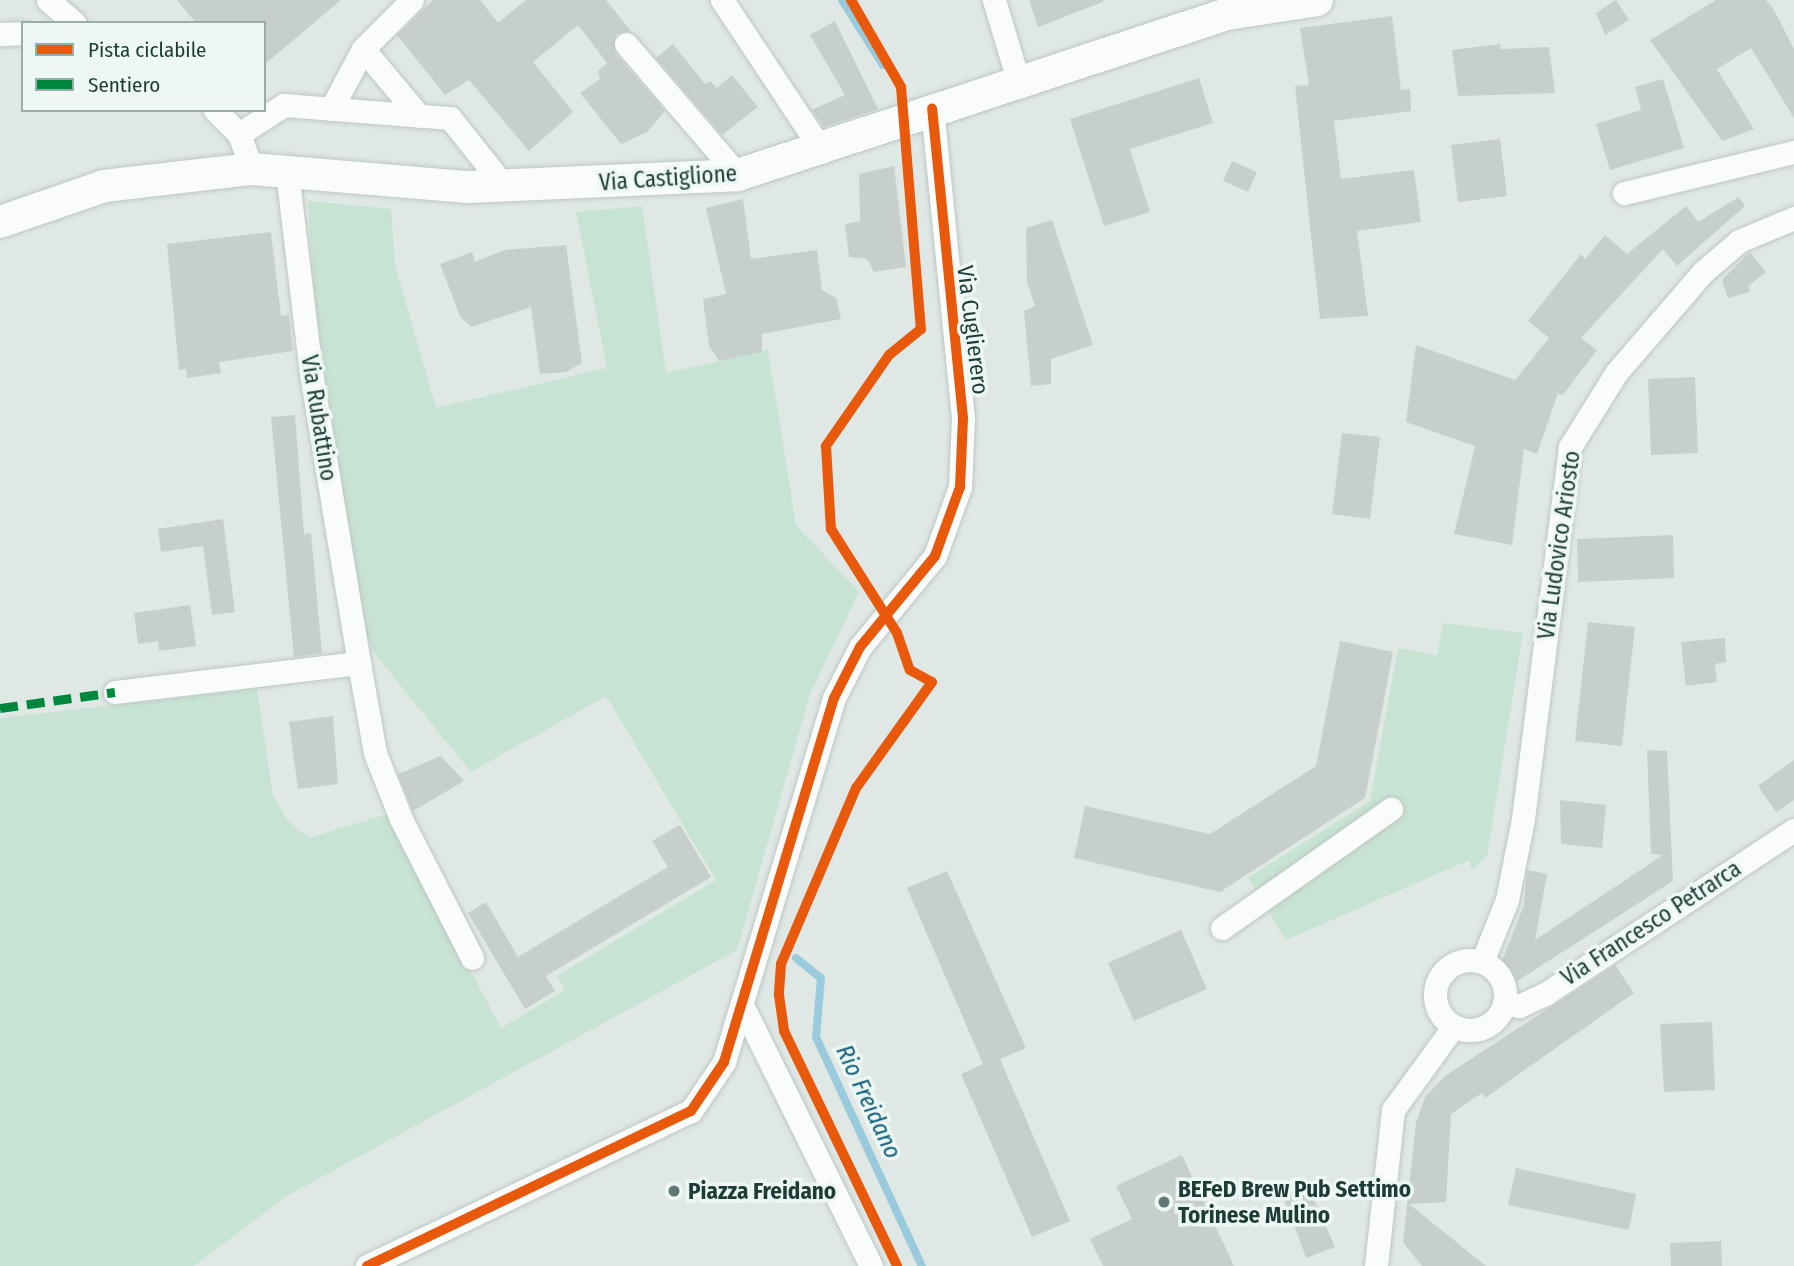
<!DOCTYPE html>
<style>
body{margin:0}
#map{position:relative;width:1794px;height:1266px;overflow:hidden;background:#e0e8e5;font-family:"Fira Sans Condensed",sans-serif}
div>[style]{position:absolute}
.green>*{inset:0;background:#c7e3d3}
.stream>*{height:8px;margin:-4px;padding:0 4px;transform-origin:4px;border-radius:4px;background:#9acbdc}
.building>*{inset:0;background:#c7cfcc}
.roads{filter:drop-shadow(0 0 2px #bcc7c5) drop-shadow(0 0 2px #bcc7c5)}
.street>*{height:23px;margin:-11.5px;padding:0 11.5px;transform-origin:11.5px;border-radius:11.5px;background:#fafcfb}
.street>.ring{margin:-11.5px;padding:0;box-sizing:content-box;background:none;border:23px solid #fafcfb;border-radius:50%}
.secondary>*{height:32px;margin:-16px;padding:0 16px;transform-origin:16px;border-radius:16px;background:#fafcfb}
.quiet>*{height:9px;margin-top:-4.5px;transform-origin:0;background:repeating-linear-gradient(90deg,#00873e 0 18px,transparent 0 27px)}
.cycleway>*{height:10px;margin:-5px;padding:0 5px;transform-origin:5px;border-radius:5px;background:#e8590c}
.dots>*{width:19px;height:19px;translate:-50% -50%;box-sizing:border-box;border:4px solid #edf7f3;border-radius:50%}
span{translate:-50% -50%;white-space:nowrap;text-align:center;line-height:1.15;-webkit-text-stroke:7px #edf7f3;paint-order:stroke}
.street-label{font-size:23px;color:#1d3c37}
.poi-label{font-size:23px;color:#1d3c37;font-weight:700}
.left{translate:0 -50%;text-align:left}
.water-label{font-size:24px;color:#105f7e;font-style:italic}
.legend{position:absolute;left:21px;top:21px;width:245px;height:91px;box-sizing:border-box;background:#edf7f3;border:2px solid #9aaca8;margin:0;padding:9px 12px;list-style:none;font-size:21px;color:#1d3c37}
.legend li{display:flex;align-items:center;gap:14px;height:35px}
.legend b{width:35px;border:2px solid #9aaca8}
</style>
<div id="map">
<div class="green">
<i style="clip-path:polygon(308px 201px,391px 209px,395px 265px,436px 408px,607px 368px,576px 212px,642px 206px,666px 373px,768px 350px,796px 525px,859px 592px,810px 694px,737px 950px,287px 1196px,194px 1266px,0 1266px,0 718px,257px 689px,273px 796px,289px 822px,309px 838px,387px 814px,501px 1028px,565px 990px,557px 976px,716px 880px,606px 696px,471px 772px,375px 654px,361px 625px,314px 294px)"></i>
<i style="clip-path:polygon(1443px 623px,1523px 633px,1487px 856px,1472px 870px,1469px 860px,1286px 940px,1248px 878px,1370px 801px,1398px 648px,1437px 655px)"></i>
</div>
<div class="stream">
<i style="left:842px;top:0;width:77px;rotate:57.8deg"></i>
<i style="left:796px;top:958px;width:32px;rotate:39deg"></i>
<i style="left:821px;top:978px;width:59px;rotate:94.8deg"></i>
<i style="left:816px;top:1037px;width:252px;rotate:65.2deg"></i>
</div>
<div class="building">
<i style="clip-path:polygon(177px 0,341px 0,264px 65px,264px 23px,196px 23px)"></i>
<i style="clip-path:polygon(433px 0,480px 0,498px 23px,526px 0,606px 0,631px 31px,616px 34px,615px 53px,665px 111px,647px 132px,621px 144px,580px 93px,600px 79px,598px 71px,607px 63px,578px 25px,533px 62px,573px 112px,529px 151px,469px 80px,445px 95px,397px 35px)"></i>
<i style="clip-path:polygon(1029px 0,1103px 0,1103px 2px,1038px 27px)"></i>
<i style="clip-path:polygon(1616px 0,1629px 20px,1605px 35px,1596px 13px)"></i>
<i style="clip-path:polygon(1716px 0,1766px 0,1774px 10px,1794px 49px,1794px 118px,1751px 48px,1717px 69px,1754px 129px,1722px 141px,1650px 40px)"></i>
<i style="clip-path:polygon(1392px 16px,1401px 90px,1410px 89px,1411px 111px,1334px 121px,1341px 179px,1414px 170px,1421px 222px,1357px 231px,1368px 316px,1320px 319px,1295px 86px,1309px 85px,1300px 28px)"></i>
<i style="clip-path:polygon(835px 21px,878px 109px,824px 127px,812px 110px,845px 95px,810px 35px)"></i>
<i style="clip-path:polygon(673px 44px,705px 84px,710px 81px,717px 88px,732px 75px,758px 107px,722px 135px,656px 58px)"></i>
<i style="clip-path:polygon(1500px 44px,1501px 49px,1549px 47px,1555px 93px,1458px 96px,1452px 50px)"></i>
<i style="clip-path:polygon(1199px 78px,1213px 123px,1130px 149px,1150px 212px,1104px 226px,1070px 119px)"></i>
<i style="clip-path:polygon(1663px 79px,1684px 148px,1610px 170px,1596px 124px,1641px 110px,1635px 87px)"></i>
<i style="clip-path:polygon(1500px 139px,1507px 196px,1458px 202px,1451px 145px)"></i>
<i style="clip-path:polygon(1232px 161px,1257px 172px,1248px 192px,1223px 181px)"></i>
<i style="clip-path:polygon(894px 166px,906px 267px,874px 272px,867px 259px,849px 257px,845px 224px,860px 221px,859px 174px)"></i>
<i style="clip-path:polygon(1739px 197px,1745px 206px,1677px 266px,1663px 249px,1581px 338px,1597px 350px,1563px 395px,1558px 393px,1537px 454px,1524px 449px,1512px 545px,1454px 534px,1475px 446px,1406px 422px,1416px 345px,1515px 380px,1549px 338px,1528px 321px,1581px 254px,1585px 259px,1605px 235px,1627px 254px,1686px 206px,1698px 222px)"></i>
<i style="clip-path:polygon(743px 199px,751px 259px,817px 250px,822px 290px,836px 298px,841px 319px,762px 334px,762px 352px,719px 361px,709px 346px,703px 299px,726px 294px,706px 208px)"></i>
<i style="clip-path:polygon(1052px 220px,1093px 345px,1051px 359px,1051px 384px,1031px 386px,1024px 311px,1035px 306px,1027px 282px,1026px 228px)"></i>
<i style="clip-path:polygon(271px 232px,281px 316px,289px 315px,293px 351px,219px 362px,221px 373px,187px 378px,186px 369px,179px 370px,167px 244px)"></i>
<i style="clip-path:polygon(566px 245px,582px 363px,566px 372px,540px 374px,531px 307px,471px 327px,460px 316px,440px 264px,472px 252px,475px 262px,504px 250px)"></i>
<i style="clip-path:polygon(1750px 252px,1766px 272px,1748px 286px,1750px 292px,1728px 298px,1722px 280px)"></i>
<i style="clip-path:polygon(1695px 377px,1698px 453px,1651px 455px,1648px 379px)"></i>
<i style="clip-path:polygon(295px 415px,304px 534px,311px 533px,322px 653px,294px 657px,271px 417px)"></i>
<i style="clip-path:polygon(1342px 433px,1380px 437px,1370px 519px,1332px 514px)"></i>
<i style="clip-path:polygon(223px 519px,235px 612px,212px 615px,203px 546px,161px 552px,158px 529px)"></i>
<i style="clip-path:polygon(1673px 535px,1674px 578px,1578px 582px,1577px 539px)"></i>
<i style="clip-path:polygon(190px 605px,196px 646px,159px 651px,158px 641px,138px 644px,134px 613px)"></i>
<i style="clip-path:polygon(1588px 622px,1635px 627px,1622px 746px,1575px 741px)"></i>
<i style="clip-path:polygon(1725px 638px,1726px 662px,1715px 664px,1717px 682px,1686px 686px,1681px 642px)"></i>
<i style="clip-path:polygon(1340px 641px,1393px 652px,1365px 798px,1220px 892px,1074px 858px,1085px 806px,1210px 834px,1316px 766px)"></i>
<i style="clip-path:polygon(333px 716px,338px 784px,298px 789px,289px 722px)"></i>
<i style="clip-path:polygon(1647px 750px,1667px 751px,1673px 881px,1516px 982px,1502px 961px,1524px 905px,1527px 870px,1547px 874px,1535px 940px,1663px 855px,1651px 854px)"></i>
<i style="clip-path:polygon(441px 756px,464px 781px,413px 811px,398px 774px)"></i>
<i style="clip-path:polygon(1794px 760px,1794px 800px,1776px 812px,1758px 786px)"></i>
<i style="clip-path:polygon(1560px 800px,1606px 805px,1602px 848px,1561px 844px)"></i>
<i style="clip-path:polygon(680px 825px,711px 877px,546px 976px,555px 991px,525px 1009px,468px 913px,486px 902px,518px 957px,668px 867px,652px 841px)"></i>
<i style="clip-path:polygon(947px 871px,1026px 1048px,1000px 1059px,1070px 1221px,1032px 1237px,961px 1074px,983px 1064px,907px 888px)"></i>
<i style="clip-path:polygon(1181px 930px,1207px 989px,1134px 1021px,1108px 963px)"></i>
<i style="clip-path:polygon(1615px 965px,1634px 993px,1485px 1098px,1482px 1093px,1451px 1114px,1446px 1202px,1409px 1204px,1486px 1266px,1422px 1266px,1403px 1242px,1416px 1123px,1425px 1097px,1445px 1076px)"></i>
<i style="clip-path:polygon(1712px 1022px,1715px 1090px,1664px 1092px,1660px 1024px)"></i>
<i style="clip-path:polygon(1182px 1155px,1234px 1266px,1103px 1266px,1090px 1239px,1132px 1219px,1116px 1186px)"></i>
<i style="clip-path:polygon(1516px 1168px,1636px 1194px,1629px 1230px,1508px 1205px)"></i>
<i style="clip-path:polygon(1308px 1185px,1335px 1247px,1306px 1258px,1283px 1195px)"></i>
<i style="clip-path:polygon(1721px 1241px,1722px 1266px,1671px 1266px,1670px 1243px)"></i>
</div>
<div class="roads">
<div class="street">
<i style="left:48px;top:0;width:35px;rotate:41deg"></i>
<i style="left:722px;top:0;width:182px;rotate:56.4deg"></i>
<i style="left:994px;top:0;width:84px;rotate:73.3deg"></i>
<i style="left:0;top:34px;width:23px;rotate:-2deg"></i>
<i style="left:626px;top:44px;width:172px;rotate:49.5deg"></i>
<i style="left:363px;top:49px;width:87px;rotate:50.1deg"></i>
<i style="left:331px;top:109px;width:68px;rotate:-61.9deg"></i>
<i style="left:363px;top:49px;width:69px;rotate:-45deg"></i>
<i style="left:215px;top:110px;width:34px;rotate:45deg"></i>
<i style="left:239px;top:134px;width:37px;rotate:70deg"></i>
<i style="left:239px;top:134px;width:54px;rotate:-32.8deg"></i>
<i style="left:284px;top:105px;width:167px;rotate:4.5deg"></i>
<i style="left:450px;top:118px;width:87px;rotate:51.5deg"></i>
<i style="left:1624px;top:193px;width:175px;rotate:-13.6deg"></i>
<i style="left:359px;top:663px;width:91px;rotate:79.9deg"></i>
<i style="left:375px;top:753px;width:71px;rotate:68.5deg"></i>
<i style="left:401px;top:819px;width:156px;rotate:62.9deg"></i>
<i style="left:115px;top:692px;width:246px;rotate:-6.8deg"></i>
<i style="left:359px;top:663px;width:294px;rotate:-99.4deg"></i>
<i style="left:311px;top:373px;width:202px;rotate:-96.8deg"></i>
<i style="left:1222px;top:928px;width:207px;rotate:-35.2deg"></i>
<i class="ring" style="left:1435px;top:960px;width:47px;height:47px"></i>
<i style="left:1482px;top:962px;width:67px;rotate:-68deg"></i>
<i style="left:1507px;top:900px;width:83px;rotate:-78.8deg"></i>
<i style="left:1523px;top:819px;width:375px;rotate:-82.8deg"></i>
<i style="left:1570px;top:447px;width:87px;rotate:-58.1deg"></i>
<i style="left:1616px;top:373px;width:133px;rotate:-49.3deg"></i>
<i style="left:1703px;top:272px;width:48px;rotate:-40.7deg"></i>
<i style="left:1739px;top:241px;width:60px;rotate:-22.7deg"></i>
<i style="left:1505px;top:1003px;width:14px;rotate:12deg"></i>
<i style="left:1519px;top:1006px;width:29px;rotate:-25deg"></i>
<i style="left:1545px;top:994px;width:298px;rotate:-33.4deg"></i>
<i style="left:745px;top:1011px;width:284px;rotate:63.7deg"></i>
<i style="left:367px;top:1266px;width:359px;rotate:-25.6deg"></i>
<i style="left:691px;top:1111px;width:59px;rotate:-56deg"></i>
<i style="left:724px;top:1062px;width:380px;rotate:-73.2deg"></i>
<i style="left:834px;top:698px;width:57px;rotate:-63deg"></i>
<i style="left:860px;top:647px;width:118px;rotate:-50.5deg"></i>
<i style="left:935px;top:556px;width:73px;rotate:-70.1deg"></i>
<i style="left:960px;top:487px;width:69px;rotate:-87.5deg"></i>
<i style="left:963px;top:418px;width:311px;rotate:-95.7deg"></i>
<i style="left:1376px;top:1266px;width:157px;rotate:-83.8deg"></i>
<i style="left:1393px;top:1110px;width:102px;rotate:-54.1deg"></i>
</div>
<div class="secondary">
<i style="left:0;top:222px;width:110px;rotate:-19.1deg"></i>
<i style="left:104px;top:186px;width:149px;rotate:-6.6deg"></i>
<i style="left:252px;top:169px;width:217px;rotate:4.8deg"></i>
<i style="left:468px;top:187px;width:270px;rotate:-2.5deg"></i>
<i style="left:738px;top:175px;width:515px;rotate:-18.22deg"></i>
<i style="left:1227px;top:14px;width:91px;rotate:-8.8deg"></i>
</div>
</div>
<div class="quiet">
<i style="left:0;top:708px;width:116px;rotate:-7.9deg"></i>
</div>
<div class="cycleway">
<i style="left:851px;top:0;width:100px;rotate:60.1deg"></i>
<i style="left:901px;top:87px;width:243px;rotate:85.3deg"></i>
<i style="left:921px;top:329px;width:41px;rotate:140.9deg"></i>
<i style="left:889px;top:355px;width:111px;rotate:124.7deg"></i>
<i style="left:826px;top:446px;width:83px;rotate:86.6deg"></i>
<i style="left:831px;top:529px;width:123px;rotate:57.6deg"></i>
<i style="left:897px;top:633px;width:39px;rotate:71deg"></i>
<i style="left:910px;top:670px;width:25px;rotate:29deg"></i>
<i style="left:932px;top:682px;width:130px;rotate:125.6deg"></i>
<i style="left:856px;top:788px;width:191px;rotate:113.1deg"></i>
<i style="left:781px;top:964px;width:31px;rotate:94deg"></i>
<i style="left:779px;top:995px;width:36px;rotate:82deg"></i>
<i style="left:784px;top:1031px;width:261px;rotate:64.3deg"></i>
<i style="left:367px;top:1266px;width:359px;rotate:-25.6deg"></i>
<i style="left:691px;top:1111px;width:59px;rotate:-56deg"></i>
<i style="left:724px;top:1062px;width:380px;rotate:-73.2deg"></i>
<i style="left:834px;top:698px;width:57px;rotate:-63deg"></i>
<i style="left:860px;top:647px;width:118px;rotate:-50.5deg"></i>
<i style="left:935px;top:556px;width:73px;rotate:-70.1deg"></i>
<i style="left:960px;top:487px;width:69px;rotate:-87.5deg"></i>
<i style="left:963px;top:418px;width:311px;rotate:-95.7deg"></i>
</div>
<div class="dots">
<i style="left:674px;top:1191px;background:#617874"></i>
<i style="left:1164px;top:1202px;background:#617874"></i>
</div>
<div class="street-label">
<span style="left:668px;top:178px;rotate:-4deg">Via Castiglione</span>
<span style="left:973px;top:330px;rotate:83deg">Via Cuglierero</span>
<span style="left:319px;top:418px;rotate:81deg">Via Rubattino</span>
<span style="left:1559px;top:545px;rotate:-82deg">Via Ludovico Ariosto</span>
<span style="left:1651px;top:923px;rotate:-33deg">Via Francesco Petrarca</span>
</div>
<div class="poi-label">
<span class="left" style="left:1178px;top:1202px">BEFeD Brew Pub Settimo<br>Torinese Mulino</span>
<span class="left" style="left:688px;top:1191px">Piazza Freidano</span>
</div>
<div class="water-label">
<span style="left:868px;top:1102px;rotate:65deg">Rio Freidano</span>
</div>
<ul class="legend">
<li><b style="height:9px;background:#e8590c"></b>Pista ciclabile</li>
<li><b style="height:9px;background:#00873e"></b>Sentiero</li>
</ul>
</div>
